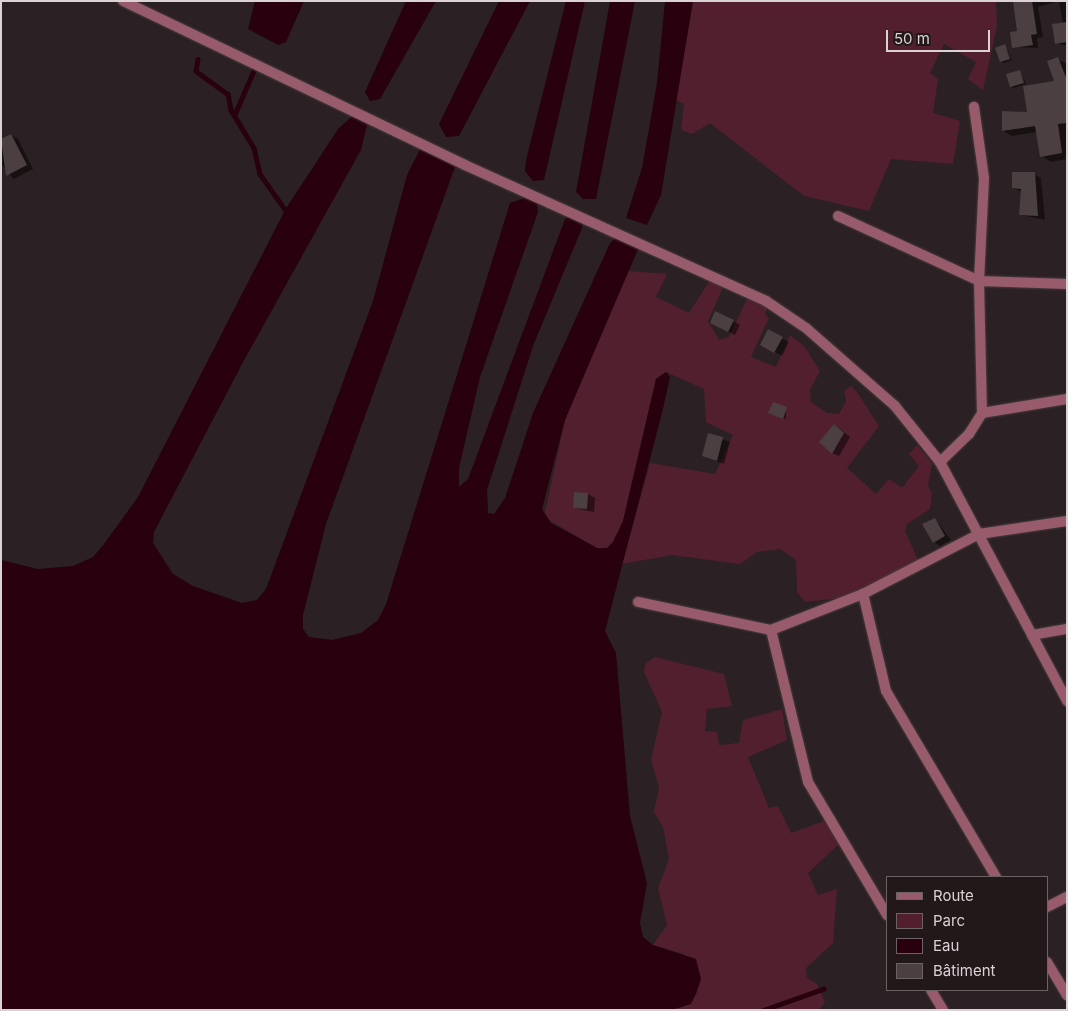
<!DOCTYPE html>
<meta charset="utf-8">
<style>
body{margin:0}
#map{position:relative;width:1068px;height:1011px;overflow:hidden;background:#2b2023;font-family:Inter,sans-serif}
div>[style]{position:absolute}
.green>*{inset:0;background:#521f2f}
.water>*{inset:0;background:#28000e}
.shadow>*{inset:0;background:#0007}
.stream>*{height:4.5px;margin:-2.25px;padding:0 2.25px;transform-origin:2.25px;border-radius:2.25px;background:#28000e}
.building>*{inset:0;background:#4b3f41}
.roads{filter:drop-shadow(0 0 1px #473c3f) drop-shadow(0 0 1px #473c3f)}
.minor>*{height:10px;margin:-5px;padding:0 5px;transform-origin:5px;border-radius:5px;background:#975b6b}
.tertiary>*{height:10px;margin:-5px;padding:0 5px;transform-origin:5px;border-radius:5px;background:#975b6b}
span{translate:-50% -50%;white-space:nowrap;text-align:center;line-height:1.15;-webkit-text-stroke:5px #221719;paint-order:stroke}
.frame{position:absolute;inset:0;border:2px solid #dad2d4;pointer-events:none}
.legend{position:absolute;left:886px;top:876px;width:162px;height:115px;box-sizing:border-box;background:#221719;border:1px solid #6c6264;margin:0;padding:6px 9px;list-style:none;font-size:15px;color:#dad2d4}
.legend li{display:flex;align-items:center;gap:10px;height:25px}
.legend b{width:25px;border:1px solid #6c6264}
.scale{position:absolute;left:886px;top:30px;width:104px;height:22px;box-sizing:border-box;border:2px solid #dad2d4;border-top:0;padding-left:6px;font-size:15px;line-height:18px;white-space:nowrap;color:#dad2d4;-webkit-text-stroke:4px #221719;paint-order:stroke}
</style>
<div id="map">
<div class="green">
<i style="clip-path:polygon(693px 1px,996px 1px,997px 26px,983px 90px,968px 79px,976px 62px,944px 44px,930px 73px,938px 79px,933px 113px,960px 121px,953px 164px,891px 159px,869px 211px,804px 196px,710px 123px,692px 134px,681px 130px,684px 104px,676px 100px)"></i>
<i style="clip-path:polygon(628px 271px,667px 274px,656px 297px,689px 313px,710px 280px,723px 287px,708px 321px,719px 340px,729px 337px,749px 295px,768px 305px,765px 314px,769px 318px,751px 357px,776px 367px,790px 335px,804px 346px,820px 371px,810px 390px,811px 402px,827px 413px,839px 414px,846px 401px,844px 391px,851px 386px,857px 392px,879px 426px,847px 468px,876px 494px,889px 479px,902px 488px,919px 466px,909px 454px,917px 445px,932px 463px,928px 486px,932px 493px,930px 509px,907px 524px,905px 531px,918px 560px,861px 589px,857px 596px,805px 602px,797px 592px,796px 560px,780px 549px,757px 552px,740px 564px,672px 555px,622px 564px,650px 463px,715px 474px,733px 435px,706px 422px,704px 389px,666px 372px,656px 379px,623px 521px,613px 542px,607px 548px,597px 548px,544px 517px,565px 420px)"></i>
<i style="clip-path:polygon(655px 657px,724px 674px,732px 706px,707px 709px,705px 731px,717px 732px,719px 745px,739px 743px,743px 720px,782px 709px,787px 740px,748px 757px,769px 808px,778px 806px,791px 833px,824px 821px,840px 843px,808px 873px,818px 895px,837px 889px,833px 943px,806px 968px,807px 978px,817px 984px,825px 1002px,819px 1010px,671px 1010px,683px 1007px,684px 954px,653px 945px,667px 925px,658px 888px,669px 859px,663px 827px,654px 812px,659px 787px,651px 760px,662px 712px,644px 672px,645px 664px)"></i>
</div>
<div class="water">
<i style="clip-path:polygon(255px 1px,304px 1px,286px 42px,278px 45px,248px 29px)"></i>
<i style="clip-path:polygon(406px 1px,436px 1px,380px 99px,370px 101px,365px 92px)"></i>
<i style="clip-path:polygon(499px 1px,530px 1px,459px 136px,446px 137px,439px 124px)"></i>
<i style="clip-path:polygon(566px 1px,585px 1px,544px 180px,533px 181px,525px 171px,526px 160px)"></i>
<i style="clip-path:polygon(610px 1px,635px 1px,596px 199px,583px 199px,576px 192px)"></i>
<i style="clip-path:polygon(665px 1px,693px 1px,661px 195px,647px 225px,626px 218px,642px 168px,657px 83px)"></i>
<i style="clip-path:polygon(356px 113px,368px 121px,361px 150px,242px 364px,154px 532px,153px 543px,173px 574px,193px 586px,242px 603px,257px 600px,266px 589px,373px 301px,407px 175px,420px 149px,455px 167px,326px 524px,303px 615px,303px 629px,309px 637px,332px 640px,361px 633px,378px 620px,386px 604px,510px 203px,528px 197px,537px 203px,538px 212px,480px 377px,459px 468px,459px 487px,468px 479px,565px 219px,570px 216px,582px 222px,582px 228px,533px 346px,487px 490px,488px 513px,494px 514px,505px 498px,533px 413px,610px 243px,617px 237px,639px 247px,565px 420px,542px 509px,551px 523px,597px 548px,607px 548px,613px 542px,623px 521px,656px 379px,666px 372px,670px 377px,663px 409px,605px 631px,616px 653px,630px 816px,647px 883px,640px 923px,643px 937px,653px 945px,696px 959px,701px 979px,696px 994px,691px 1004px,671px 1010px,1px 1010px,1px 560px,38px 569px,73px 566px,93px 557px,104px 544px,138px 497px,285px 210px,338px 129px)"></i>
</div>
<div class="shadow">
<i style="clip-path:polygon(1014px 1px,1067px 1px,1067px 46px,1056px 43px,1063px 24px,1059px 1px,1038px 7px,1043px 37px,1037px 38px,1038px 48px,1014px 47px,1019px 32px)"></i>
<i style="clip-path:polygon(1005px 46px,1012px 60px,1004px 63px,1001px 62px)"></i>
<i style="clip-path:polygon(1057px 59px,1067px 64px,1067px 159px,1051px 162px,1042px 156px,1037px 132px,1012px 136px,1003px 131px,1028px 113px,1056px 82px)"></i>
<i style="clip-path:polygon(1020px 72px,1026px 84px,1014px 88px,1011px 86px)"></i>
<i style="clip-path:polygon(11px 135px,18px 139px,33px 169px,14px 179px,1px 164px,1px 140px)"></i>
<i style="clip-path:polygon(1034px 174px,1041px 178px,1045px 220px,1021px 215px,1022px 192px,1013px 188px)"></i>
<i style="clip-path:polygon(716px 312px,740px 325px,735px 335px,718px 326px)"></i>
<i style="clip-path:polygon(768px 331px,789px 342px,782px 356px,761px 344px)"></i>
<i style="clip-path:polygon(786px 408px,786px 419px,773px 414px)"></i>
<i style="clip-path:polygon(835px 425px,850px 437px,839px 456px,832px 453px)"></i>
<i style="clip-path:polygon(709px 435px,730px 442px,724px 464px,703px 456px)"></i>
<i style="clip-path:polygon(588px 494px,595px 498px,594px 512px,574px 508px)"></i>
<i style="clip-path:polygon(935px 519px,951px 540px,940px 546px,934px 542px)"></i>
</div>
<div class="stream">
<i style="left:198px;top:59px;width:12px;rotate:99deg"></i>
<i style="left:196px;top:71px;width:39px;rotate:36deg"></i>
<i style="left:228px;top:94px;width:16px;rotate:79deg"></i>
<i style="left:231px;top:110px;width:44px;rotate:58.8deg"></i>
<i style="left:254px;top:148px;width:27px;rotate:77deg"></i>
<i style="left:260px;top:174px;width:50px;rotate:54.7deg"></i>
<i style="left:234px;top:116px;width:56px;rotate:-66.7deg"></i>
<i style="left:763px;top:1010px;width:64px;rotate:-19.3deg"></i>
</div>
<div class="building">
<i style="clip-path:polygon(1013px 1px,1032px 1px,1037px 34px,1031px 35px,1033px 45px,1012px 48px,1010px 32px,1017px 31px)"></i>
<i style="clip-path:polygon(1067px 22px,1067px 42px,1055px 44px,1052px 24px)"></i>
<i style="clip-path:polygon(1005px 44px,1010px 59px,1000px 62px,995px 48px)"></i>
<i style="clip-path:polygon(1058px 57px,1067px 80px,1067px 123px,1058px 124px,1062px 153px,1040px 157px,1035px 126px,1002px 131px,1002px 111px,1027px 112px,1023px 86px,1054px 81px,1047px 61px)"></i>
<i style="clip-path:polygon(1020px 70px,1024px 83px,1010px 87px,1006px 74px)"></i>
<i style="clip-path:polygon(11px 134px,27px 165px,6px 176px,1px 139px)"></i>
<i style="clip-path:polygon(1012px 172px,1035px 172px,1038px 216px,1019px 215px,1021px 189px,1012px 188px)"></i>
<i style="clip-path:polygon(715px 311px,734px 320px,728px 332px,710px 323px)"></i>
<i style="clip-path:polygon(768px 329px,783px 337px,774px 353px,760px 345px)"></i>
<i style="clip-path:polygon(773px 402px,787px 407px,783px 419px,768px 413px)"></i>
<i style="clip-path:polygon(834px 424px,844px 433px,832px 454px,819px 442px)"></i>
<i style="clip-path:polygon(708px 433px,723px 437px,717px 461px,702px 456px)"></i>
<i style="clip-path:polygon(574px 492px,588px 493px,587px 509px,573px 508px)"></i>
<i style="clip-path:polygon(935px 518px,945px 536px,933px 543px,922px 524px)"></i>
</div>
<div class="roads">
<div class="minor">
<i style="left:838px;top:216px;width:155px;rotate:24.7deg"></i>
<i style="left:979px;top:281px;width:88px;rotate:2deg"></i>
<i style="left:982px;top:413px;width:86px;rotate:-9.4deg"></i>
<i style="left:940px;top:462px;width:40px;rotate:-44deg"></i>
<i style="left:969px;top:434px;width:25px;rotate:-58deg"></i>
<i style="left:982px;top:413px;width:132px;rotate:-91.3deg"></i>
<i style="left:979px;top:281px;width:103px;rotate:-87.2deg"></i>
<i style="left:984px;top:178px;width:72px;rotate:-98deg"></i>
<i style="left:638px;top:602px;width:136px;rotate:11.9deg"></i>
<i style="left:771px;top:630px;width:156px;rotate:76.3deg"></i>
<i style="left:808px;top:782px;width:155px;rotate:59.3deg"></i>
<i style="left:771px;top:630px;width:99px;rotate:-21.4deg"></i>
<i style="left:1032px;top:635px;width:36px;rotate:-10deg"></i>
<i style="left:996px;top:877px;width:216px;rotate:-120.6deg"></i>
<i style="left:886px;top:691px;width:100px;rotate:-103.3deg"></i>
<i style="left:863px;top:594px;width:131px;rotate:-27.3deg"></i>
<i style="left:979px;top:534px;width:89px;rotate:-8.4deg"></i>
<i style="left:1047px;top:907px;width:22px;rotate:-27deg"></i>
<i style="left:1047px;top:962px;width:39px;rotate:59deg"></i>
<i style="left:931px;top:990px;width:23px;rotate:59deg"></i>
</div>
<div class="tertiary">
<i style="left:123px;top:1px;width:379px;rotate:25.6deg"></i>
<i style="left:465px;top:165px;width:330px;rotate:24.3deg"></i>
<i style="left:766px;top:301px;width:48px;rotate:34deg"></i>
<i style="left:806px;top:328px;width:118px;rotate:41.2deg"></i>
<i style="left:895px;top:406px;width:72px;rotate:51.2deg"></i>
<i style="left:940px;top:462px;width:271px;rotate:62deg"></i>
</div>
</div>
<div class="frame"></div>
<ul class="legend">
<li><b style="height:6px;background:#975b6b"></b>Route</li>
<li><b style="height:14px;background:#521f2f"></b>Parc</li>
<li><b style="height:14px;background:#28000e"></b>Eau</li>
<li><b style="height:14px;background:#4b3f41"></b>Bâtiment</li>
</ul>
<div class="scale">50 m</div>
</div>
